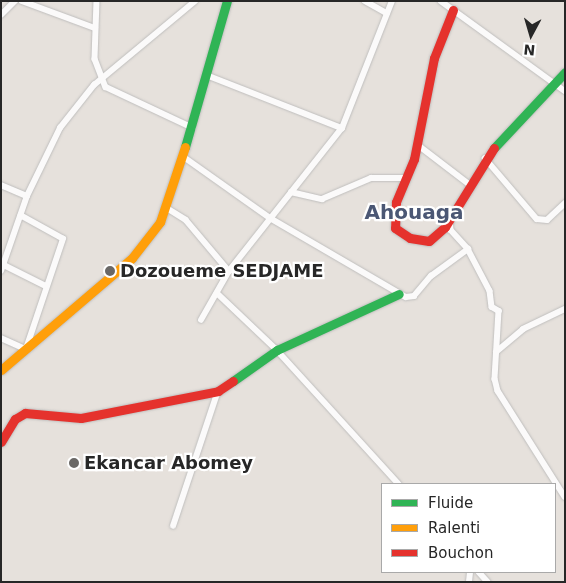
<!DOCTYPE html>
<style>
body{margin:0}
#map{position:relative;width:566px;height:583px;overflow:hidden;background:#e6e1dc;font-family:"DejaVu Sans",sans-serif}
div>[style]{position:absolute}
.roads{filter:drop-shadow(0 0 1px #bfbebd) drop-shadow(0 0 1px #bfbebd)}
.street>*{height:5.5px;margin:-2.75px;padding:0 2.75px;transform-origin:2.75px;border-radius:2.75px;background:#fbfafa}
.fast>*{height:9px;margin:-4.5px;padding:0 4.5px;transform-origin:4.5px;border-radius:4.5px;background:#30b455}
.slow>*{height:9px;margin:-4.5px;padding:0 4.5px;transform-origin:4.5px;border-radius:4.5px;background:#ff9f0a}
.jam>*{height:9px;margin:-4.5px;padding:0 4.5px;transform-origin:4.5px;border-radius:4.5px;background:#e5322d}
.dots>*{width:14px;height:14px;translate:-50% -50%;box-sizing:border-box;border:2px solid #fff;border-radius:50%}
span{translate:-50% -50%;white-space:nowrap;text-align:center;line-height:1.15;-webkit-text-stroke:4.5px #fff;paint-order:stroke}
.poi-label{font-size:18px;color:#272727;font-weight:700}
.left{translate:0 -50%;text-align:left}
.quarter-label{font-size:20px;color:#4b5774;font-weight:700}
.frame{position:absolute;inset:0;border:2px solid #272727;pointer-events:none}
.legend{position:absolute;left:381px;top:483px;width:175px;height:90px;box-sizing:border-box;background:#fff;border:1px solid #a9a9a9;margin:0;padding:6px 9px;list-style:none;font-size:15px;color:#272727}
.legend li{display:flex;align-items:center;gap:10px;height:25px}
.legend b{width:25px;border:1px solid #a9a9a9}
.north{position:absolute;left:506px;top:10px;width:50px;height:50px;-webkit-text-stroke:4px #fff;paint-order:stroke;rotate:186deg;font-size:14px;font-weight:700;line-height:20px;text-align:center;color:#272727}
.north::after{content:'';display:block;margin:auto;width:18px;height:22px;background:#272727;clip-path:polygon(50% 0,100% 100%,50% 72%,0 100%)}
</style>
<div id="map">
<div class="roads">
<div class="street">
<i style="left:22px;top:1px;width:78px;rotate:20.3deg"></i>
<i style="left:97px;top:1px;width:58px;rotate:92deg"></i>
<i style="left:95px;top:59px;width:30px;rotate:69deg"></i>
<i style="left:106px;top:87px;width:96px;rotate:25.2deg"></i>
<i style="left:365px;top:1px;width:25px;rotate:29deg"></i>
<i style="left:441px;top:1px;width:153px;rotate:36deg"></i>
<i style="left:1px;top:15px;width:20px;rotate:-45deg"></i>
<i style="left:209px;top:76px;width:143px;rotate:21.4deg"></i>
<i style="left:418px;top:145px;width:64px;rotate:37.4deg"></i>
<i style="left:184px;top:157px;width:105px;rotate:35.3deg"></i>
<i style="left:270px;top:218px;width:157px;rotate:30.2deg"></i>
<i style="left:406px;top:297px;width:8px;rotate:-7deg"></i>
<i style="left:414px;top:296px;width:26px;rotate:-50deg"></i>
<i style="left:431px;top:276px;width:46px;rotate:-36.1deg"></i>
<i style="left:485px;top:158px;width:80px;rotate:49.6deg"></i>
<i style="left:537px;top:219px;width:10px;rotate:6deg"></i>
<i style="left:547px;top:220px;width:25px;rotate:-43deg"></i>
<i style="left:1px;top:185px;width:28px;rotate:23deg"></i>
<i style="left:291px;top:192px;width:32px;rotate:13deg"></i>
<i style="left:322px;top:199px;width:53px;rotate:-23.2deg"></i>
<i style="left:371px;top:178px;width:35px"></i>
<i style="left:167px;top:208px;width:22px;rotate:32deg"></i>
<i style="left:186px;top:220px;width:67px;rotate:49.9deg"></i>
<i style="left:450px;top:219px;width:11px;rotate:85deg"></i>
<i style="left:451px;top:230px;width:25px;rotate:48deg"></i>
<i style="left:468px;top:249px;width:47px;rotate:62.4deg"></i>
<i style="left:490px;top:291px;width:16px;rotate:83deg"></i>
<i style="left:492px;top:307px;width:8px;rotate:30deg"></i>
<i style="left:499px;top:311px;width:68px;rotate:93.4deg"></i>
<i style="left:495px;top:379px;width:12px;rotate:76deg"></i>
<i style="left:498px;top:391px;width:125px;rotate:57.7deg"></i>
<i style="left:4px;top:265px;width:47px;rotate:26.6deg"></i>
<i style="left:1px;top:271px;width:79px;rotate:-70.9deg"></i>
<i style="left:27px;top:196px;width:76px;rotate:-64.1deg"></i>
<i style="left:60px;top:128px;width:55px;rotate:-51.7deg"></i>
<i style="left:94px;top:85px;width:131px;rotate:-39.7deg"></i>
<i style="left:217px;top:293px;width:83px;rotate:43.5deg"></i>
<i style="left:277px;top:350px;width:181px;rotate:47.7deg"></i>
<i style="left:201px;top:320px;width:56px;rotate:-60.3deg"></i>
<i style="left:229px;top:271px;width:182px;rotate:-51.7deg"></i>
<i style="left:342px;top:128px;width:136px;rotate:-68.5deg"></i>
<i style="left:1px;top:338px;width:27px;rotate:24deg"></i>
<i style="left:26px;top:349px;width:116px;rotate:-71.4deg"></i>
<i style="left:63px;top:239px;width:48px;rotate:-151.3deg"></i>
<i style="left:496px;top:352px;width:35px;rotate:-40deg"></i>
<i style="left:523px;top:329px;width:47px;rotate:-25.5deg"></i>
<i style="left:173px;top:526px;width:142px;rotate:-71.6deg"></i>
<i style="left:479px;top:572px;width:13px;rotate:48deg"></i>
<i style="left:469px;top:582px;width:10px;rotate:-84deg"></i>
</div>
<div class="fast">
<i style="left:185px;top:147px;width:152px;rotate:-74deg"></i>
<i style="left:494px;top:148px;width:104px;rotate:-46.9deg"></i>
<i style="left:233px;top:381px;width:54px;rotate:-35.2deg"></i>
<i style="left:277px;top:350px;width:134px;rotate:-24.7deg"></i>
</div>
<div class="slow">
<i style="left:1px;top:370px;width:172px;rotate:-40.5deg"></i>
<i style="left:132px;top:258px;width:46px;rotate:-52.1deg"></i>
<i style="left:160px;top:222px;width:79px;rotate:-71.6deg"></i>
</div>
<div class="jam">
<i style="left:453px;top:10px;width:52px;rotate:111.6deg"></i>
<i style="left:434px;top:58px;width:103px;rotate:101.2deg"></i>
<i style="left:414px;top:159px;width:47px;rotate:112.7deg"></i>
<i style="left:396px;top:202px;width:26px;rotate:92deg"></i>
<i style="left:395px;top:228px;width:18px;rotate:34deg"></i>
<i style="left:410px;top:238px;width:19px;rotate:9deg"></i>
<i style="left:429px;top:241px;width:21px;rotate:-41deg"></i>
<i style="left:445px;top:227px;width:93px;rotate:-58.2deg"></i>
<i style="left:1px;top:442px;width:27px;rotate:-59deg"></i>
<i style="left:15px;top:419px;width:12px;rotate:-31deg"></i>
<i style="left:25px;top:413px;width:56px;rotate:5.1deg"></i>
<i style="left:81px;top:418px;width:140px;rotate:-11.1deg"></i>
<i style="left:218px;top:391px;width:18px;rotate:-34deg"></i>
</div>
</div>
<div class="dots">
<i style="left:110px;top:271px;background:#6a6866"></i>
<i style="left:74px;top:463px;background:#6a6866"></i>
</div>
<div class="poi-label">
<span class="left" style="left:120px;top:271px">Dozoueme SEDJAME</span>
<span class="left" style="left:84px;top:463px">Ekancar Abomey</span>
</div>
<div class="quarter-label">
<span style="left:414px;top:212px">Ahouaga</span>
</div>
<div class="frame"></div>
<ul class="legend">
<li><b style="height:6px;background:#30b455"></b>Fluide</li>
<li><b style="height:6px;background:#ff9f0a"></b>Ralenti</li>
<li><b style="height:6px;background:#e5322d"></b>Bouchon</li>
</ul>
<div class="north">N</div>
</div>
